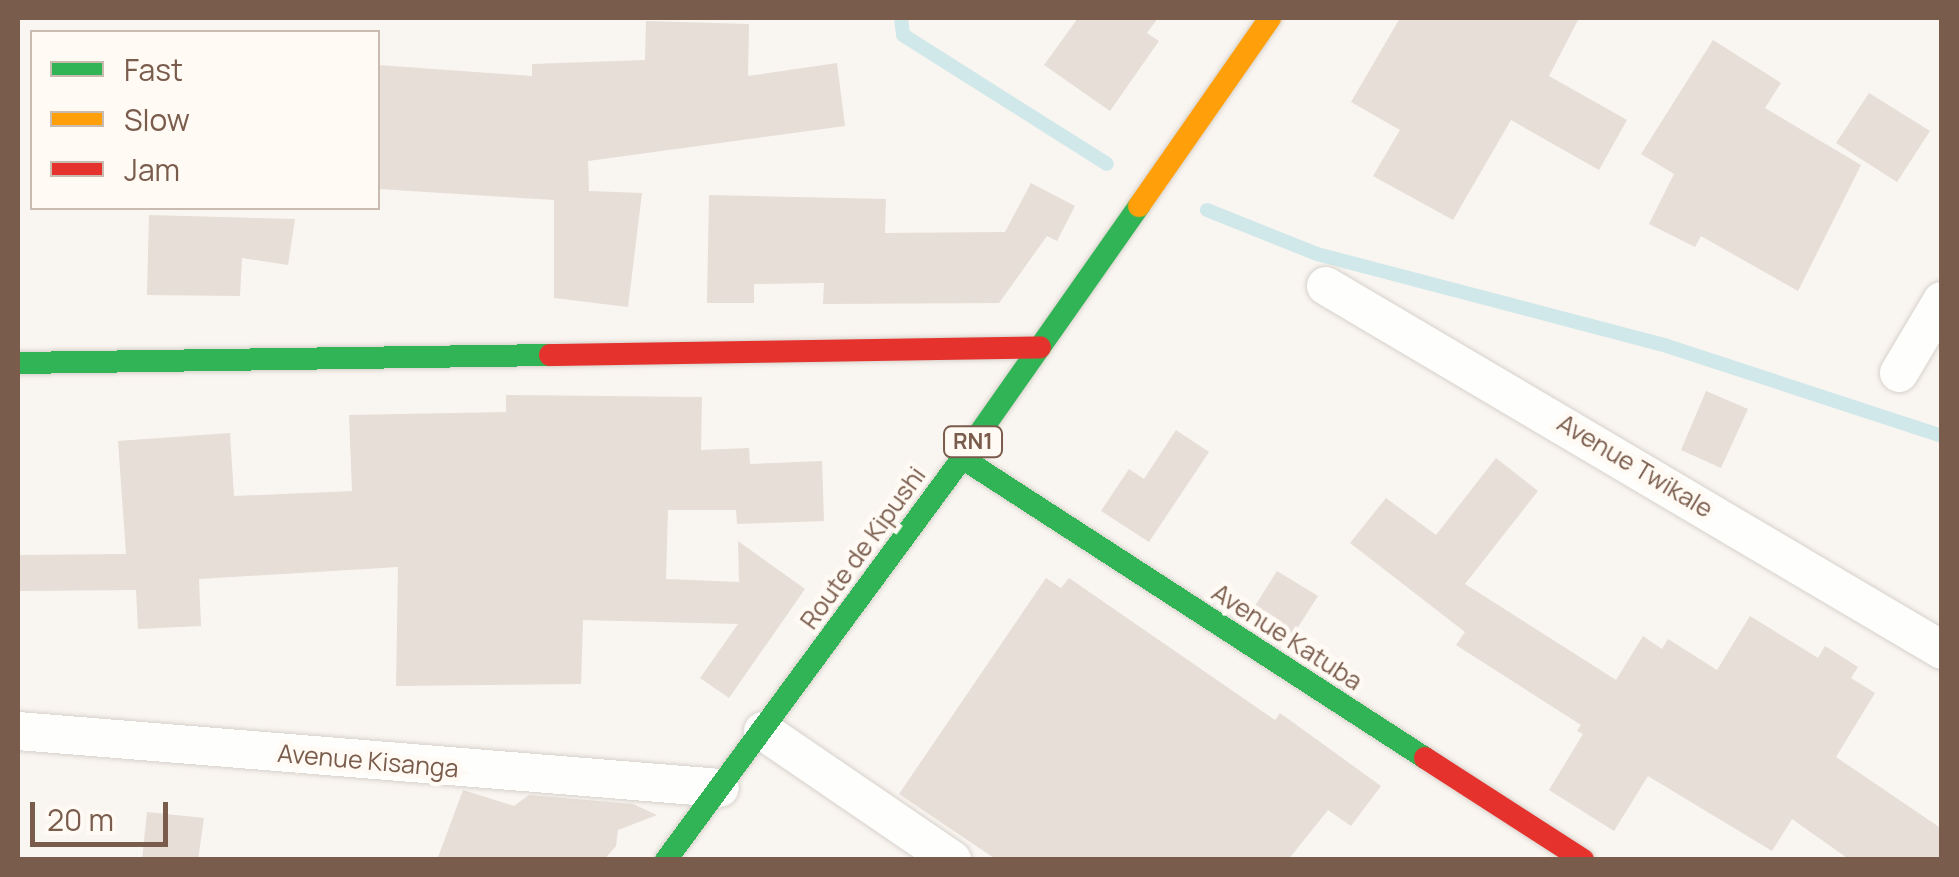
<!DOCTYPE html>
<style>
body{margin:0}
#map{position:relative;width:1959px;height:877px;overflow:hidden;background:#f9f5f0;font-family:Manrope,sans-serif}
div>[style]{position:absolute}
.stream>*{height:14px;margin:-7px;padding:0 7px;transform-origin:7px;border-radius:7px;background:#d0e8ea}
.building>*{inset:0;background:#e6ded7}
.roads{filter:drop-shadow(0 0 2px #d7d1cb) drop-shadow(0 0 2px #d7d1cb)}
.street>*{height:38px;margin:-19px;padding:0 19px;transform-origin:19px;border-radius:19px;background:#fefefd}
.fast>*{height:22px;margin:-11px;padding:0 11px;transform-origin:11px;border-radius:11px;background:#30b455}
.slow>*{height:22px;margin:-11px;padding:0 11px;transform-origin:11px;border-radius:11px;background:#ff9f0a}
.jam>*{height:22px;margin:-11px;padding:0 11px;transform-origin:11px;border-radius:11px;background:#e5322d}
span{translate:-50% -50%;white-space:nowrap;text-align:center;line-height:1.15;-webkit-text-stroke:9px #fffaf3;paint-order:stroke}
.shield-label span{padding:2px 8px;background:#fffaf3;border:2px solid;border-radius:8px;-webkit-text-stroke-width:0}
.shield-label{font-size:22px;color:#7a5c4d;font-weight:700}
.street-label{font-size:25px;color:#7a5c4d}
.frame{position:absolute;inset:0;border:20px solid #7a5c4d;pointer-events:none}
.legend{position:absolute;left:30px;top:30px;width:350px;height:180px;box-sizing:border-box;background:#fffaf3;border:2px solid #cabbb1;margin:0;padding:12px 18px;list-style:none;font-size:30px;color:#7a5c4d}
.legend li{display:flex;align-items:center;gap:20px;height:50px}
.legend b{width:50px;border:2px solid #cabbb1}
.scale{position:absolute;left:30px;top:802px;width:138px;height:45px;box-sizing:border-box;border:5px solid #7a5c4d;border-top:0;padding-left:12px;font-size:30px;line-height:35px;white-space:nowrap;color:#7a5c4d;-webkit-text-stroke:8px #fffaf3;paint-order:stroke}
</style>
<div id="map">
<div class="stream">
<i style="left:901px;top:18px;width:17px;rotate:83deg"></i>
<i style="left:903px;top:35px;width:241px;rotate:32.3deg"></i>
<i style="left:1207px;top:210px;width:118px;rotate:21.8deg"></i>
<i style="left:1317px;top:254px;width:362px;rotate:14.7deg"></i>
<i style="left:1667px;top:346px;width:289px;rotate:18.1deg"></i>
</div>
<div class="building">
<i style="clip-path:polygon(1078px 18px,1158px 18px,1147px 33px,1159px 41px,1110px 111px,1044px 65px)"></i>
<i style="clip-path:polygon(1400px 18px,1579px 18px,1549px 76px,1627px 120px,1599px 170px,1511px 120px,1453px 220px,1373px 176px,1400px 130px,1351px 102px)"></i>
<i style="clip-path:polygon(646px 21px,749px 24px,748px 76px,837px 63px,845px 126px,588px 161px,589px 191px,642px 193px,628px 307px,554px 298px,554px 200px,378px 189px,378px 65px,532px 76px,532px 64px,645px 60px)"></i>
<i style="clip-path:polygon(1713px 40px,1781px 83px,1765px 108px,1861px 165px,1798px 291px,1701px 236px,1695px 247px,1649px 224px,1674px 174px,1641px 154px)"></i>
<i style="clip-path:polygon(1869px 93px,1930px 131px,1897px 182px,1836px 143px)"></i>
<i style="clip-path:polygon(1031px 183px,1075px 206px,1057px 241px,1047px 236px,999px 303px,823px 304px,824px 283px,754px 284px,754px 303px,707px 303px,709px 195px,886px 199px,885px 233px,1005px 232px)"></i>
<i style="clip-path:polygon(149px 215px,295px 219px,288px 265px,242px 258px,240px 296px,147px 295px)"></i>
<i style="clip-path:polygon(1706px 391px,1748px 409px,1721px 468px,1681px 450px)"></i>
<i style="clip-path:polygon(506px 395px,702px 397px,701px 450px,749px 448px,750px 464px,822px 461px,824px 521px,737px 524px,736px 510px,668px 510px,666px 579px,739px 582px,738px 541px,805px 589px,729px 698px,700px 678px,738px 624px,583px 620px,581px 684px,396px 686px,398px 567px,199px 579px,201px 626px,138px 629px,136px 590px,18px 591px,18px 555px,126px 554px,118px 441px,230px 433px,234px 496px,352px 491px,349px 415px,506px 412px)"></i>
<i style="clip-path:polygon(1176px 430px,1209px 452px,1149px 542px,1101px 511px,1129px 469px,1144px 479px)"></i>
<i style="clip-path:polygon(1496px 458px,1538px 491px,1465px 584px,1616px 680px,1643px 636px,1662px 649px,1668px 639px,1717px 670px,1750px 616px,1818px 658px,1825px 646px,1858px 667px,1851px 678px,1875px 693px,1836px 757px,1942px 829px,1942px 860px,1850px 860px,1792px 819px,1772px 851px,1648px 776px,1614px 831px,1549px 790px,1583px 734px,1577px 731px,1581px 725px,1456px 645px,1465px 632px,1350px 543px,1386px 498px,1436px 535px)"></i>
<i style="clip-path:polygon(1277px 571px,1318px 596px,1293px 635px,1253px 609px)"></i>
<i style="clip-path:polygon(1046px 578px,1061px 588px,1069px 578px,1275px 720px,1280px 713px,1381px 786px,1351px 826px,1328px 810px,1288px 860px,997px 860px,899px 794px)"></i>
<i style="clip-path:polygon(463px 790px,514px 806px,529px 795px,633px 804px,657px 815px,618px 830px,616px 846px,604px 860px,437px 860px)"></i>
<i style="clip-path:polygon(147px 812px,204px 818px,198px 860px,142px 860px)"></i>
</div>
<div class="roads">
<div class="street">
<i style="left:1326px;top:286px;width:716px;rotate:30.58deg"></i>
<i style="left:1899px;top:373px;width:84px;rotate:-59.2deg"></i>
<i style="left:18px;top:731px;width:704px;rotate:4.64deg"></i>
<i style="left:763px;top:731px;width:229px;rotate:34.3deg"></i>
</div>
<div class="fast">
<i style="left:18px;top:363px;width:532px;rotate:-0.86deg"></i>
<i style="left:962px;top:458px;width:552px;rotate:32.94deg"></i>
<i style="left:666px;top:860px;width:499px;rotate:-53.6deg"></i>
<i style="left:962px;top:458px;width:308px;rotate:-54.9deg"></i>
</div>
<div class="slow">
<i style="left:1139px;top:206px;width:229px;rotate:-55.1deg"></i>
</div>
<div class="jam">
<i style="left:550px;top:355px;width:490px;rotate:-0.9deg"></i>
<i style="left:1425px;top:758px;width:188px;rotate:32.8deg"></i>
</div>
</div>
<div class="shield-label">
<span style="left:973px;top:442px">RN1</span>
</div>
<div class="street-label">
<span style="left:1635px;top:466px;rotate:31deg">Avenue Twikale</span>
<span style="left:863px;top:548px;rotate:-54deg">Route de Kipushi</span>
<span style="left:1287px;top:637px;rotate:33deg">Avenue Katuba</span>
<span style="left:368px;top:761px;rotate:5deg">Avenue Kisanga</span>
</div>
<div class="frame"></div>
<ul class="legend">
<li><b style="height:12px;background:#30b455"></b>Fast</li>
<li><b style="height:12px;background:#ff9f0a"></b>Slow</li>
<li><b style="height:12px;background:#e5322d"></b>Jam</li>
</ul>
<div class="scale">20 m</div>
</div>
